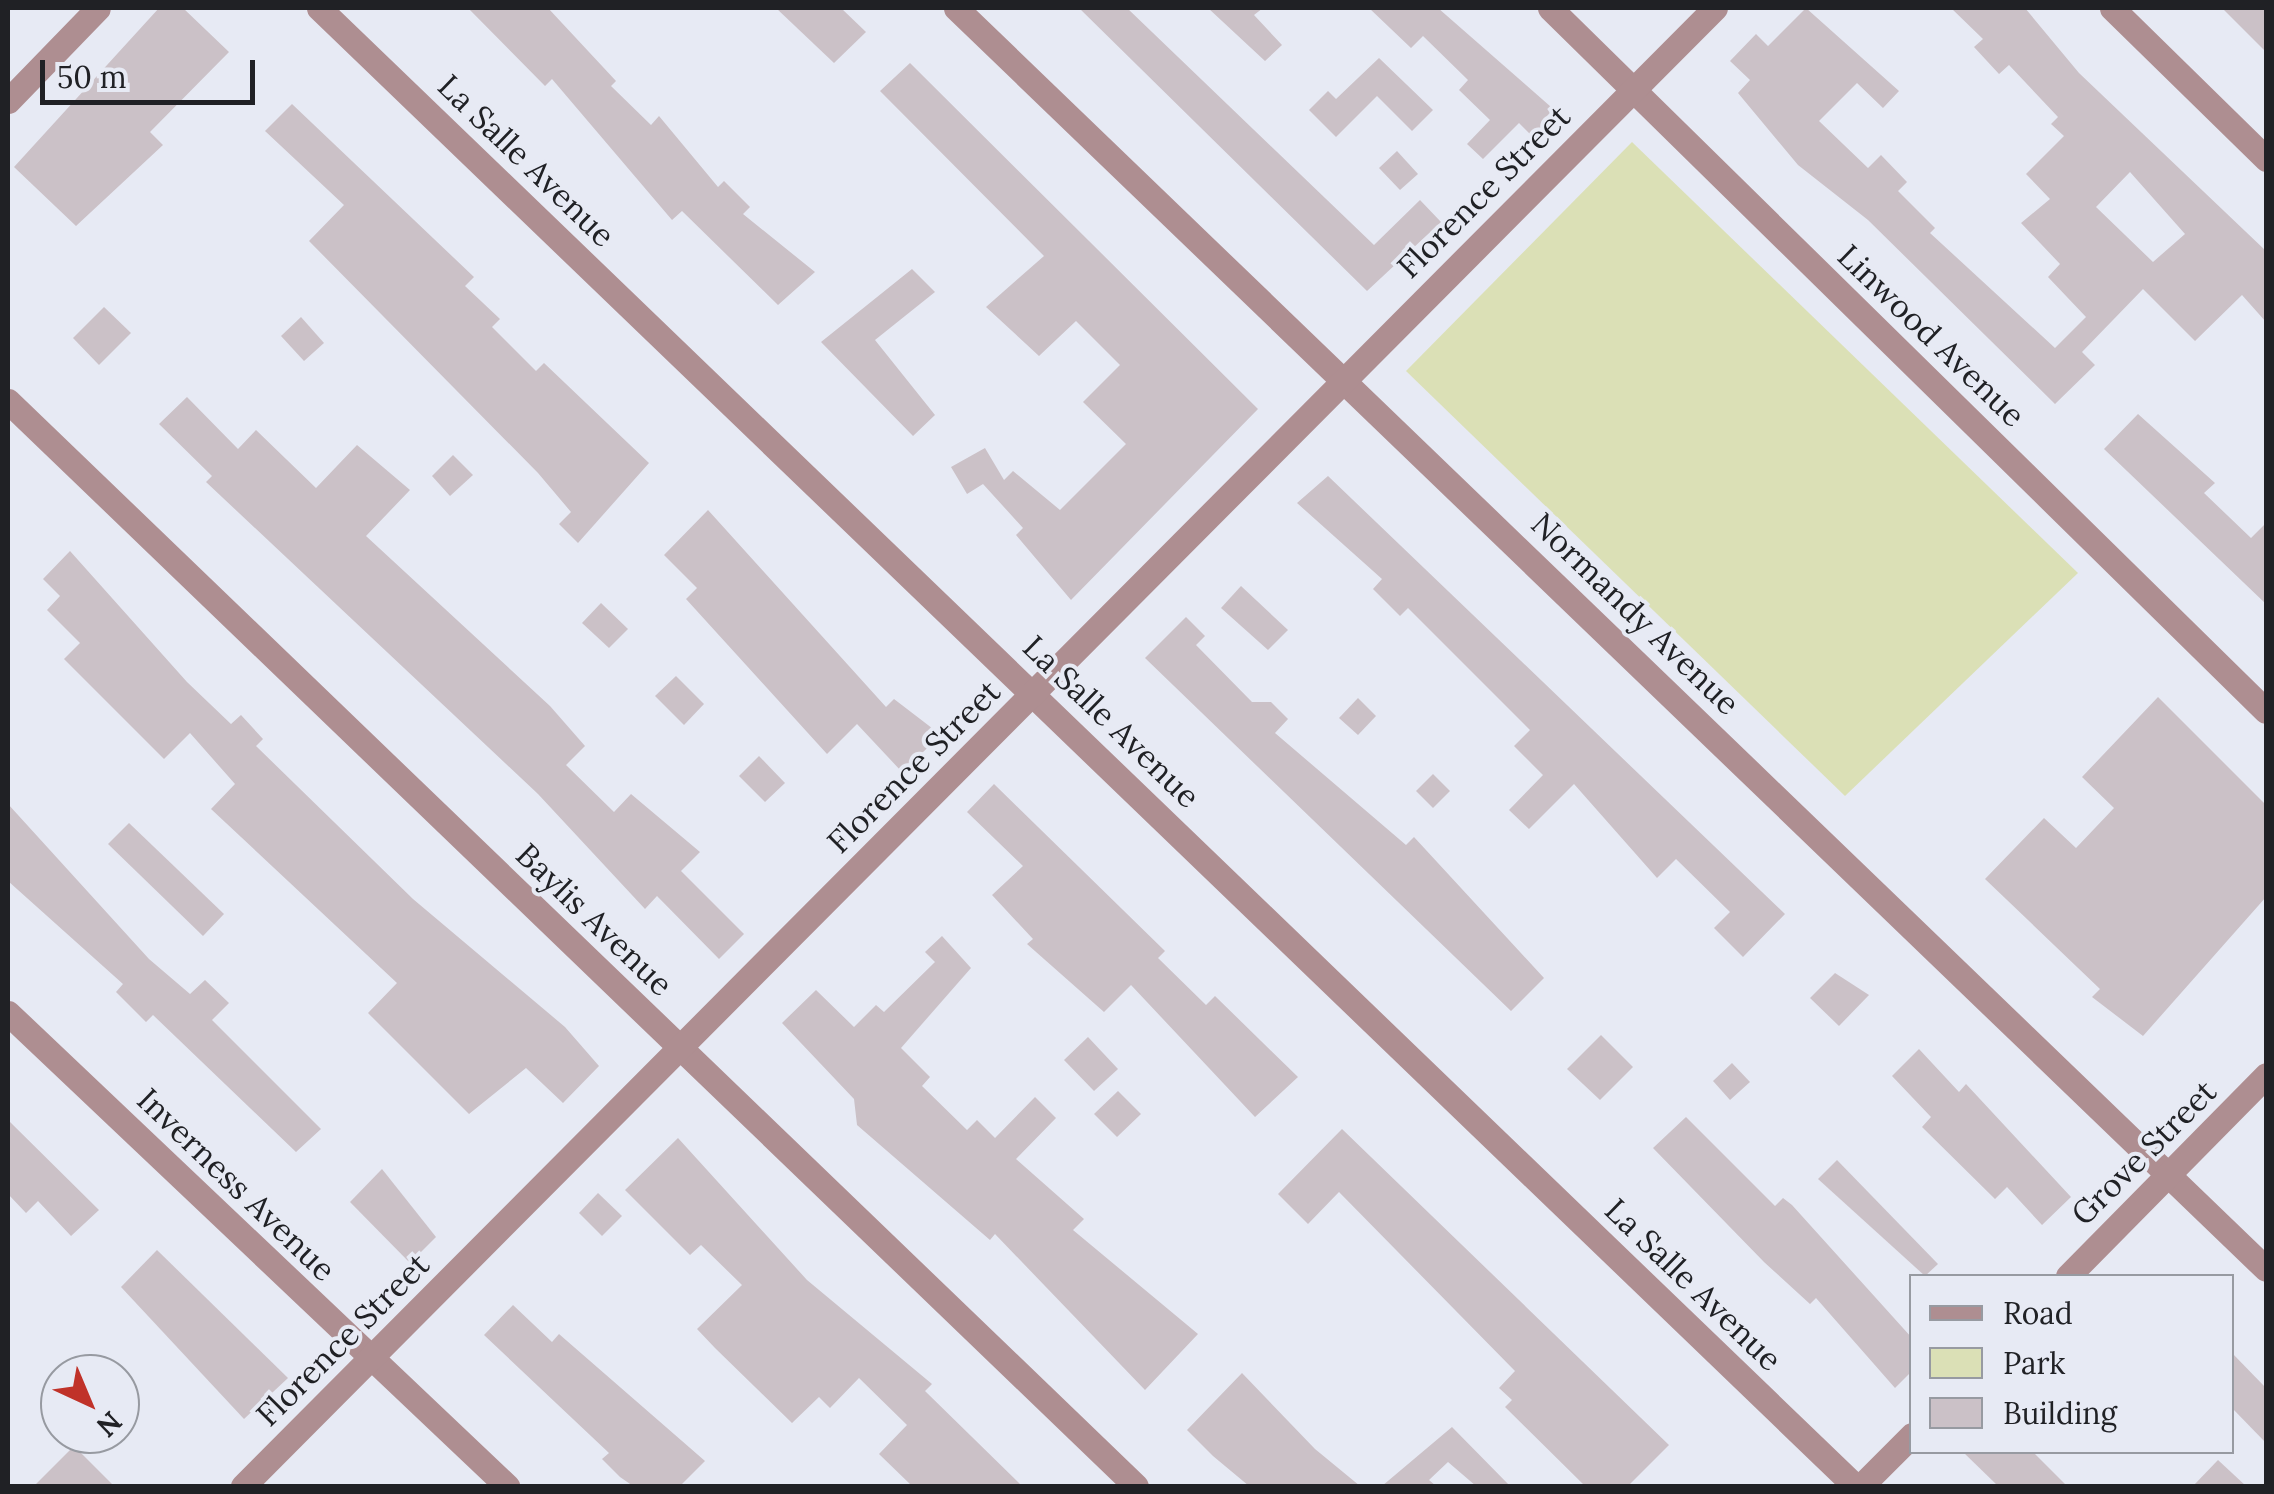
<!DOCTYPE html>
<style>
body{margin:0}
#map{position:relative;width:2274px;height:1494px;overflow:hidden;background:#e7eaf4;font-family:Lora,serif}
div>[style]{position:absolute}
.green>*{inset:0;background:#dbe0b6}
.building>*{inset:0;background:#cbc1c7}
.minor>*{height:25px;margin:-12.5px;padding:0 12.5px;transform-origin:12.5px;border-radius:12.5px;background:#ae8e91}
.tertiary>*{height:25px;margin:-12.5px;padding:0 12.5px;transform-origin:12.5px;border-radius:12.5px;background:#ae8e91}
span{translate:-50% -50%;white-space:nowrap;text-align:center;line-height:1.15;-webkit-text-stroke:8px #e7eaf4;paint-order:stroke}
.street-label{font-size:32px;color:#202125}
.frame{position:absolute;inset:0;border:10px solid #202125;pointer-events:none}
.legend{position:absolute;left:1909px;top:1274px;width:325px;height:180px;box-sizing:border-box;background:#e7eaf4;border:2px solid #979aa1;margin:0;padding:12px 18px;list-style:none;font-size:30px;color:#202125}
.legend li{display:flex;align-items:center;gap:20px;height:50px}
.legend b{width:50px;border:2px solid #979aa1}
.north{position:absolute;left:40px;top:1354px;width:100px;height:100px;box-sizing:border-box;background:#e7eaf4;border:2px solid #979aa1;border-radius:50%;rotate:136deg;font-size:28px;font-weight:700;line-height:40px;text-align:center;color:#202125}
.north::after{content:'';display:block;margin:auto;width:35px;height:45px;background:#c03229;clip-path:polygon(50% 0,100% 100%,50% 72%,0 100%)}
.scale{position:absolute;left:40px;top:60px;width:215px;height:45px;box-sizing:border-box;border:5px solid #202125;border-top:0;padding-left:12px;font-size:30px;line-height:35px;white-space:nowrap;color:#202125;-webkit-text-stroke:8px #e7eaf4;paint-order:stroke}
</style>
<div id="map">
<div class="green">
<i style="clip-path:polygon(1632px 142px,2078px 573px,1845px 796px,1406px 371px)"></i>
</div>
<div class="building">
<i style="clip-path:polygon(159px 8px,183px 8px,229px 52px,150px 132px,163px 145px,76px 226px,14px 167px)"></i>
<i style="clip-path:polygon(468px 8px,548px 8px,616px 81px,611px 86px,651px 125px,659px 116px,718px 187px,724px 181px,750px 207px,743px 214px,815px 272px,778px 305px,682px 211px,672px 220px,552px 79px,545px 86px)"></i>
<i style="clip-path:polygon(776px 8px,841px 8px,866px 32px,834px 63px)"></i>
<i style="clip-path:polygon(1079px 8px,1127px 8px,1374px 245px,1420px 200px,1441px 222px,1367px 291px)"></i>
<i style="clip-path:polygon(1208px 8px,1263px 8px,1254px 15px,1282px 45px,1265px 61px)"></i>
<i style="clip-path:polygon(1369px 8px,1438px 8px,1559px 114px,1535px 139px,1519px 123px,1483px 159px,1467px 144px,1490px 120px,1459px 90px,1468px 80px,1423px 36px,1411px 48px)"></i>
<i style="clip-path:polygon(evenodd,1806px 8px,1899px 91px,1883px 108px,1857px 83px,1819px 121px,1868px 168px,1881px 155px,1907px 182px,1898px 191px,1935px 228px,1930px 233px,2055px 348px,2086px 317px,2048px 277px,2060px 264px,2021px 223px,2050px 199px,2026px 174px,2064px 136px,2051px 124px,2058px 117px,2009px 65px,1999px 74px,1974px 47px,1983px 39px,1951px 8px,2025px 8px,2079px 73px,2266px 251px,2266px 322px,2242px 295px,2195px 341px,2143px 289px,2082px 352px,2095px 365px,2055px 404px,1868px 220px,1798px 165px,1738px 93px,1750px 80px,1730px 61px,1756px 34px,1768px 46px,1806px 8px,2130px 172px,2185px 234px,2153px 262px,2096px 207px,2130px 172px)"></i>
<i style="clip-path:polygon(2222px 8px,2266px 8px,2266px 52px)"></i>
<i style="clip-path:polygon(1379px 58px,1433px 110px,1412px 131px,1377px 96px,1336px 137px,1309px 110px,1328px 91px,1336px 99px)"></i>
<i style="clip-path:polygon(910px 63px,1258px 409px,1071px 600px,1016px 535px,1023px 528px,983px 484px,967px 494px,951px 467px,985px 448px,1004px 480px,1013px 471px,1060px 510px,1126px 444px,1083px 402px,1120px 365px,1076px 321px,1039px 356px,986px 307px,1044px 256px,880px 91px)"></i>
<i style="clip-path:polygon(292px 104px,474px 277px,465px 286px,500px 319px,492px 327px,536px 371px,544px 363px,649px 463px,578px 543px,559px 524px,571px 512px,538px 473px,309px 241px,344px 205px,265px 131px)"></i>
<i style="clip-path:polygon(1397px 151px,1418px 174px,1400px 190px,1379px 168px)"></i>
<i style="clip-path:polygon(912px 269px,935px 292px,875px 340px,935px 415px,913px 436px,821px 342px)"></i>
<i style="clip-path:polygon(104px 307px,131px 333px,99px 365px,73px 338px)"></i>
<i style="clip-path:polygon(301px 317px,324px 343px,304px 361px,281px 336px)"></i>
<i style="clip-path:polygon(187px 397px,238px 449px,256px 430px,316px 488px,357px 445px,410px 490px,366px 536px,550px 706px,585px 746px,566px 765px,614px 812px,631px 794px,700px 852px,681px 871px,744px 934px,719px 959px,657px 896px,645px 909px,538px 794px,206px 482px,212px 476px,159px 424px)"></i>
<i style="clip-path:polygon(2138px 414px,2215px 483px,2204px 493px,2251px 538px,2266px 523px,2266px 604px,2104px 449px)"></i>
<i style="clip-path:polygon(453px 455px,473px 475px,450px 496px,432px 476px)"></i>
<i style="clip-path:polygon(1328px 476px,1785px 914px,1743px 957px,1714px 928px,1730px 912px,1676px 859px,1657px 878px,1574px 784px,1529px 829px,1509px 810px,1543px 775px,1514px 746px,1530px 730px,1408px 608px,1400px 616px,1373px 589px,1382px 579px,1297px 503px)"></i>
<i style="clip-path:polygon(708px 510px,886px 707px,894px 699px,941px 735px,902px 772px,857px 724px,827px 754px,686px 599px,697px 588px,664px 555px)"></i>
<i style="clip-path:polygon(70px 551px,187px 682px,231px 724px,241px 715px,263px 739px,256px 746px,413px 899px,565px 1027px,599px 1066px,563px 1103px,526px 1068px,469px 1114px,368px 1013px,397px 983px,211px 809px,235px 784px,190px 733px,164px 759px,64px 659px,80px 643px,47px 610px,60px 596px,43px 579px)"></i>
<i style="clip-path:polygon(1241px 586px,1288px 630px,1268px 650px,1221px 608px)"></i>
<i style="clip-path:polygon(601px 603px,628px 629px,609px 648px,582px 623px)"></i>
<i style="clip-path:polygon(1186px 617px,1205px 636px,1196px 645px,1252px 702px,1271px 702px,1288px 719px,1275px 733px,1406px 845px,1414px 837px,1544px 978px,1511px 1011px,1145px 658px)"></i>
<i style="clip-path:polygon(676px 676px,704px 704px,684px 725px,655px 696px)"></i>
<i style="clip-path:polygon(2158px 697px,2266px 805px,2266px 897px,2143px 1036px,2092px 997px,2100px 989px,1985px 879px,2044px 818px,2076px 848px,2114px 808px,2082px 777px)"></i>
<i style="clip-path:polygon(1358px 698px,1376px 716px,1358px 735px,1339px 718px)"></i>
<i style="clip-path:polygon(759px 756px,785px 783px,765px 802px,739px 776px)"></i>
<i style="clip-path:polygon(1433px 774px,1450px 791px,1433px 808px,1416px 791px)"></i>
<i style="clip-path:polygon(994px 784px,1165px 951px,1158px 958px,1206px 1005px,1215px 996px,1298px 1077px,1255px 1117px,1131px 985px,1104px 1012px,1027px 944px,1033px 939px,992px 895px,1023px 866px,967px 812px)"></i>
<i style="clip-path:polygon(8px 804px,149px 959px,190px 994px,205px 980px,229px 1003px,212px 1020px,321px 1129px,296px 1152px,153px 1015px,146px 1022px,116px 992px,123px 984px,8px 881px)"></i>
<i style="clip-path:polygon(129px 823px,224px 914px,203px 936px,108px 844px)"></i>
<i style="clip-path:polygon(942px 936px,971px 968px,901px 1048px,930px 1077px,922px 1086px,967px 1130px,977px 1120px,995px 1138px,1035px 1097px,1056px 1118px,1016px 1159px,1084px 1219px,1073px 1230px,1198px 1334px,1145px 1390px,995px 1234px,990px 1240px,857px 1125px,854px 1099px,782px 1023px,816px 990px,854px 1027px,876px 1005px,884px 1012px,935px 962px,925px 952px)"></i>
<i style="clip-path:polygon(1835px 973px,1869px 995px,1839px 1026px,1810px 998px)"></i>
<i style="clip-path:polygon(1601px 1035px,1633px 1067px,1600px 1100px,1567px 1069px)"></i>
<i style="clip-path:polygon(1088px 1037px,1118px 1069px,1094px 1091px,1064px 1060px)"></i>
<i style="clip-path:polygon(1919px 1049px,1959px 1092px,1966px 1084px,2071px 1197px,2042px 1225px,2007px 1187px,1995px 1199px,1922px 1127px,1931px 1117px,1892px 1076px)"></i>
<i style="clip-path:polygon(1732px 1063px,1750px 1082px,1730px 1100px,1713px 1081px)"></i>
<i style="clip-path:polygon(1118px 1091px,1141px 1114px,1117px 1137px,1094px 1114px)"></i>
<i style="clip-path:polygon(1686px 1117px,1775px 1206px,1783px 1198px,1792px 1205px,1912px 1338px,1912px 1371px,1895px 1388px,1816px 1298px,1810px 1304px,1764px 1262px,1653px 1148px)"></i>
<i style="clip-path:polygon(8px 1120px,99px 1210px,71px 1236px,38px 1201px,26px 1213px,8px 1194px)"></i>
<i style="clip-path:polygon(1342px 1129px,1669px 1445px,1628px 1486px,1585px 1486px,1505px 1407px,1512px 1400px,1499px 1388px,1515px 1371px,1339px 1192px,1308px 1224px,1278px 1194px)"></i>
<i style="clip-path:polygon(678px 1138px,807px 1280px,932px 1384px,925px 1391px,1022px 1486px,912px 1486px,879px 1454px,907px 1425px,859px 1378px,830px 1408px,819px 1397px,792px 1423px,715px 1348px,697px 1329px,742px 1285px,701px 1245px,690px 1255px,625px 1190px)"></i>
<i style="clip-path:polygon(1837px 1160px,1938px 1264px,1925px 1276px,1818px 1179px)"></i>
<i style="clip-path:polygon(382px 1169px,436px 1237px,410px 1263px,350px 1202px)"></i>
<i style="clip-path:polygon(598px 1193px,622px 1216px,602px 1236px,579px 1213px)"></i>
<i style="clip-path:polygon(157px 1250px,288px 1378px,244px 1419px,121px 1287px)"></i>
<i style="clip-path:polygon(513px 1305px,552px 1342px,559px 1334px,705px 1461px,680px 1486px,633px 1486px,620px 1477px,602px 1459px,609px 1453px,484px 1335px)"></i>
<i style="clip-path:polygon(2232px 1353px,2266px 1388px,2266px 1443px,2232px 1408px)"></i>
<i style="clip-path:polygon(1242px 1373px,1315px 1449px,1360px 1486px,1249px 1486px,1213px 1456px,1187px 1430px)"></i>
<i style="clip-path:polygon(1452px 1427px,1510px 1486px,1476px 1486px,1448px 1462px,1429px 1480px,1436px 1486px,1382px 1486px)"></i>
<i style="clip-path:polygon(74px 1446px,114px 1486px,34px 1486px)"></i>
<i style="clip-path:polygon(1963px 1452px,2033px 1452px,2067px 1486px,1998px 1486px)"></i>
<i style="clip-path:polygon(2218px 1460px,2246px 1486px,2193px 1486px)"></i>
</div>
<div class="minor">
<i style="left:319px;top:8px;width:2132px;rotate:43.9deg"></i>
<i style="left:956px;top:8px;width:1818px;rotate:43.91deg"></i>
<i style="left:1550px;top:8px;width:1003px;rotate:44.48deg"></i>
<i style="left:2112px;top:8px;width:216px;rotate:44.4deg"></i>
<i style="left:8px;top:401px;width:1565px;rotate:43.89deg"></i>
<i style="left:8px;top:1013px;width:688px;rotate:43.47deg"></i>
<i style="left:2068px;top:1276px;width:282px;rotate:-45.4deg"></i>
<i style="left:243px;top:1486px;width:2086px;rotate:-45.12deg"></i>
<i style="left:1861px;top:1486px;width:72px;rotate:-45deg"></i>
</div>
<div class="tertiary">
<i style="left:8px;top:101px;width:129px;rotate:-45.9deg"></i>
</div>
<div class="street-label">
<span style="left:526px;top:161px;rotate:44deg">La Salle Avenue</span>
<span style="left:1484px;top:192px;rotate:-45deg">Florence Street</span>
<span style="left:1931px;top:336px;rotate:44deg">Linwood Avenue</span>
<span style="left:1635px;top:614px;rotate:44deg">Normandy Avenue</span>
<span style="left:1111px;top:722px;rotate:44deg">La Salle Avenue</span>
<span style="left:914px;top:767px;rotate:-45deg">Florence Street</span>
<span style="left:594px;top:920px;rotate:44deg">Baylis Avenue</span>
<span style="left:2144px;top:1153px;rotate:-45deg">Grove Street</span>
<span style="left:236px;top:1185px;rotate:44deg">Inverness Avenue</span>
<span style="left:1693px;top:1285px;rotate:44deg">La Salle Avenue</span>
<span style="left:343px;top:1340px;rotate:-45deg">Florence Street</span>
</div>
<div class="frame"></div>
<ul class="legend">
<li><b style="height:12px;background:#ae8e91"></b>Road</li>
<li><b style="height:28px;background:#dbe0b6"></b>Park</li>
<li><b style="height:28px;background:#cbc1c7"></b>Building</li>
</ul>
<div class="north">N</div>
<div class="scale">50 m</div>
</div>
